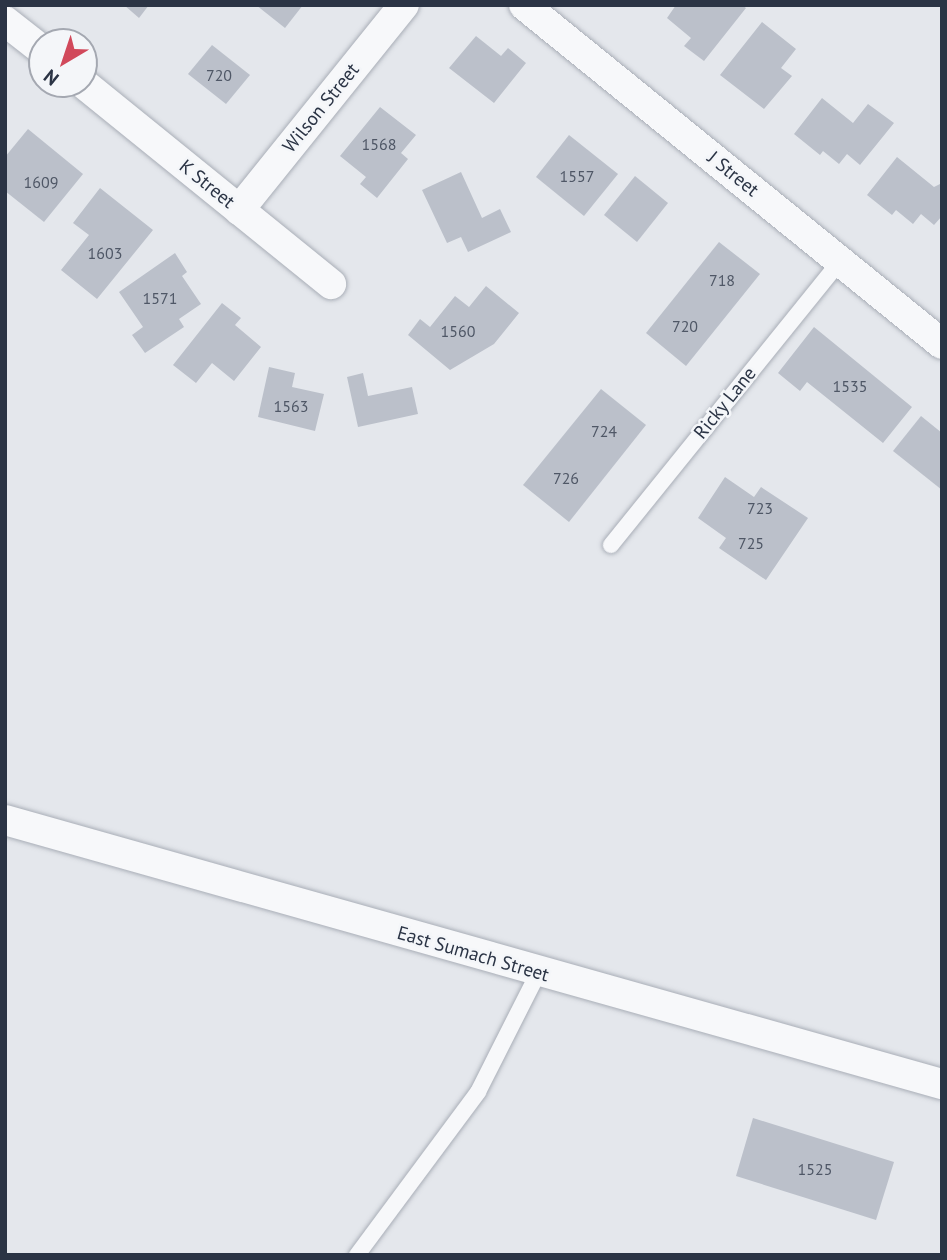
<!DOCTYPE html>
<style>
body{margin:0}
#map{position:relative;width:947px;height:1260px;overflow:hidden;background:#e4e7ec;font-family:"PT Sans",sans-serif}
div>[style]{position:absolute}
.building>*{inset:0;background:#bbc0ca}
.roads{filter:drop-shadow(0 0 2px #a9aeb7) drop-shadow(0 0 2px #a9aeb7)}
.lane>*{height:16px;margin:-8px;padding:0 8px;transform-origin:8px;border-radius:8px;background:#f7f8fa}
.street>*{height:30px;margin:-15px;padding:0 15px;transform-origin:15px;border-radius:15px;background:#f7f8fa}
span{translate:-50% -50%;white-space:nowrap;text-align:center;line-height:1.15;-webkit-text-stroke:5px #f4f6f9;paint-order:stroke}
.number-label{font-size:16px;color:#4f5766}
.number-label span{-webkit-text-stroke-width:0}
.street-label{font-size:19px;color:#2b3445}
.frame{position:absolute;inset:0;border:7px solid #2b3445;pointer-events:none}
.north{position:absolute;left:28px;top:28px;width:70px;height:70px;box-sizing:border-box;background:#f4f6f9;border:2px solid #a4a8b1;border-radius:50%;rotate:219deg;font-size:19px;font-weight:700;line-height:28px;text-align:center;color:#2b3445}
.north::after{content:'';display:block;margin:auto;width:24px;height:32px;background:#d1495b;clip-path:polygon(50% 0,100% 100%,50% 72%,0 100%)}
</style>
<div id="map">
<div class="building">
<i style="clip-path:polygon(124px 5px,149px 5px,139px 18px)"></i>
<i style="clip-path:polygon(256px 5px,303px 5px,285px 28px)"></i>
<i style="clip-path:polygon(676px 5px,742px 5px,746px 8px,704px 61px,684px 46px,691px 38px,667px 18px)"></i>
<i style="clip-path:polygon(762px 22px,796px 49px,781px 68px,792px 76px,764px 109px,720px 75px)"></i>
<i style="clip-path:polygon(476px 36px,501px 56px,508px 48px,526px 63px,494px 103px,449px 68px)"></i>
<i style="clip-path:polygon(212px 45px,250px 75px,226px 104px,188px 74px)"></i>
<i style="clip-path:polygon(822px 98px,853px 123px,868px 104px,894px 123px,860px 165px,847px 154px,839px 164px,823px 151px,820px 155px,794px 134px)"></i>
<i style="clip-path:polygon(380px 107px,416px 135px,401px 153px,408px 159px,377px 198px,360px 184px,366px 177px,340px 156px)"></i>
<i style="clip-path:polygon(28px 129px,83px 174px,44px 222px,5px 191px,5px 157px)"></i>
<i style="clip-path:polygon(569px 135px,618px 174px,584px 216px,536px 177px)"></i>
<i style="clip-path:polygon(897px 157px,934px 187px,942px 183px,942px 216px,934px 225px,921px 214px,913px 224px,896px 210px,892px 215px,867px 195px)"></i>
<i style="clip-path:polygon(461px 172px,482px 218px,500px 209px,511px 232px,468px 252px,461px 237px,447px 243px,422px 190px)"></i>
<i style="clip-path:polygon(635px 176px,668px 203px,637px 242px,604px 215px)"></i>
<i style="clip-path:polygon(100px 188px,153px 230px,97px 299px,61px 270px,89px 235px,73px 223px)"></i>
<i style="clip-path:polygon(719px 242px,760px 274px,686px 366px,646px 333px)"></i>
<i style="clip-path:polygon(175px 253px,187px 272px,182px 276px,201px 304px,179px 319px,184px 327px,145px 353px,132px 335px,143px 327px,119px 292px)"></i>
<i style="clip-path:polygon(486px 286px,519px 313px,494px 344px,450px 370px,408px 335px,420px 319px,430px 327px,455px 296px,469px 307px)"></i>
<i style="clip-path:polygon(222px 303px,241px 318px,235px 325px,261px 347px,234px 381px,212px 363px,196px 383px,173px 365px)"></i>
<i style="clip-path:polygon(814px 327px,912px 407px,883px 443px,807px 382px,800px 391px,778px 373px)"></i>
<i style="clip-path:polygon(269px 367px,295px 373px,292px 387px,324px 394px,315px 431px,258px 417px)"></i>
<i style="clip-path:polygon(363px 373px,368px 396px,412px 387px,418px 414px,358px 427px,347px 377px)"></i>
<i style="clip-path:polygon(601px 389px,646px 425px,569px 522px,523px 485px)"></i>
<i style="clip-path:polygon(921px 416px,942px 433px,942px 490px,893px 451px)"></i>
<i style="clip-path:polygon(725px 477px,754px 497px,761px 487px,808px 518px,766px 580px,719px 548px,726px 538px,698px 518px)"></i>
<i style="clip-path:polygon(753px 1118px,894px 1162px,876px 1220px,736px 1176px)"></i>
</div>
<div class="roads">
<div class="lane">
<i style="left:611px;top:545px;width:365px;rotate:-51.1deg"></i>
<i style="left:357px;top:1255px;width:203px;rotate:-53.4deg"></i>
<i style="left:478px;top:1092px;width:133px;rotate:-63.2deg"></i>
</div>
<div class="street">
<i style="left:524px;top:5px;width:538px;rotate:39.04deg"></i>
<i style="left:5px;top:21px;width:47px;rotate:38.1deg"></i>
<i style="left:84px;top:84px;width:318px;rotate:39deg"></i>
<i style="left:239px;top:210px;width:263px;rotate:-51.2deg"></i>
<i style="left:5px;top:820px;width:973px;rotate:15.74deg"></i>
</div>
</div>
<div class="number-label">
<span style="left:219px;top:75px">720</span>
<span style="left:379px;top:144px">1568</span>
<span style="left:577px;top:176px">1557</span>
<span style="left:41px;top:182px">1609</span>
<span style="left:105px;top:253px">1603</span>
<span style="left:722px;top:280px">718</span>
<span style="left:160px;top:298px">1571</span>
<span style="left:685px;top:326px">720</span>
<span style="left:458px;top:331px">1560</span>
<span style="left:850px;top:386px">1535</span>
<span style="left:291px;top:406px">1563</span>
<span style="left:604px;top:431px">724</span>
<span style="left:566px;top:478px">726</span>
<span style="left:760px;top:508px">723</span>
<span style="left:751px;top:543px">725</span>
<span style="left:815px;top:1169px">1525</span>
</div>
<div class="street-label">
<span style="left:321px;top:108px;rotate:-51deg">Wilson Street</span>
<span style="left:733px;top:174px;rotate:39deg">J Street</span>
<span style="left:207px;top:184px;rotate:39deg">K Street</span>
<span style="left:725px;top:403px;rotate:-51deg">Ricky Lane</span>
<span style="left:473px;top:954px;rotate:16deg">East Sumach Street</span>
</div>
<div class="frame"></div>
<div class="north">N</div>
</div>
